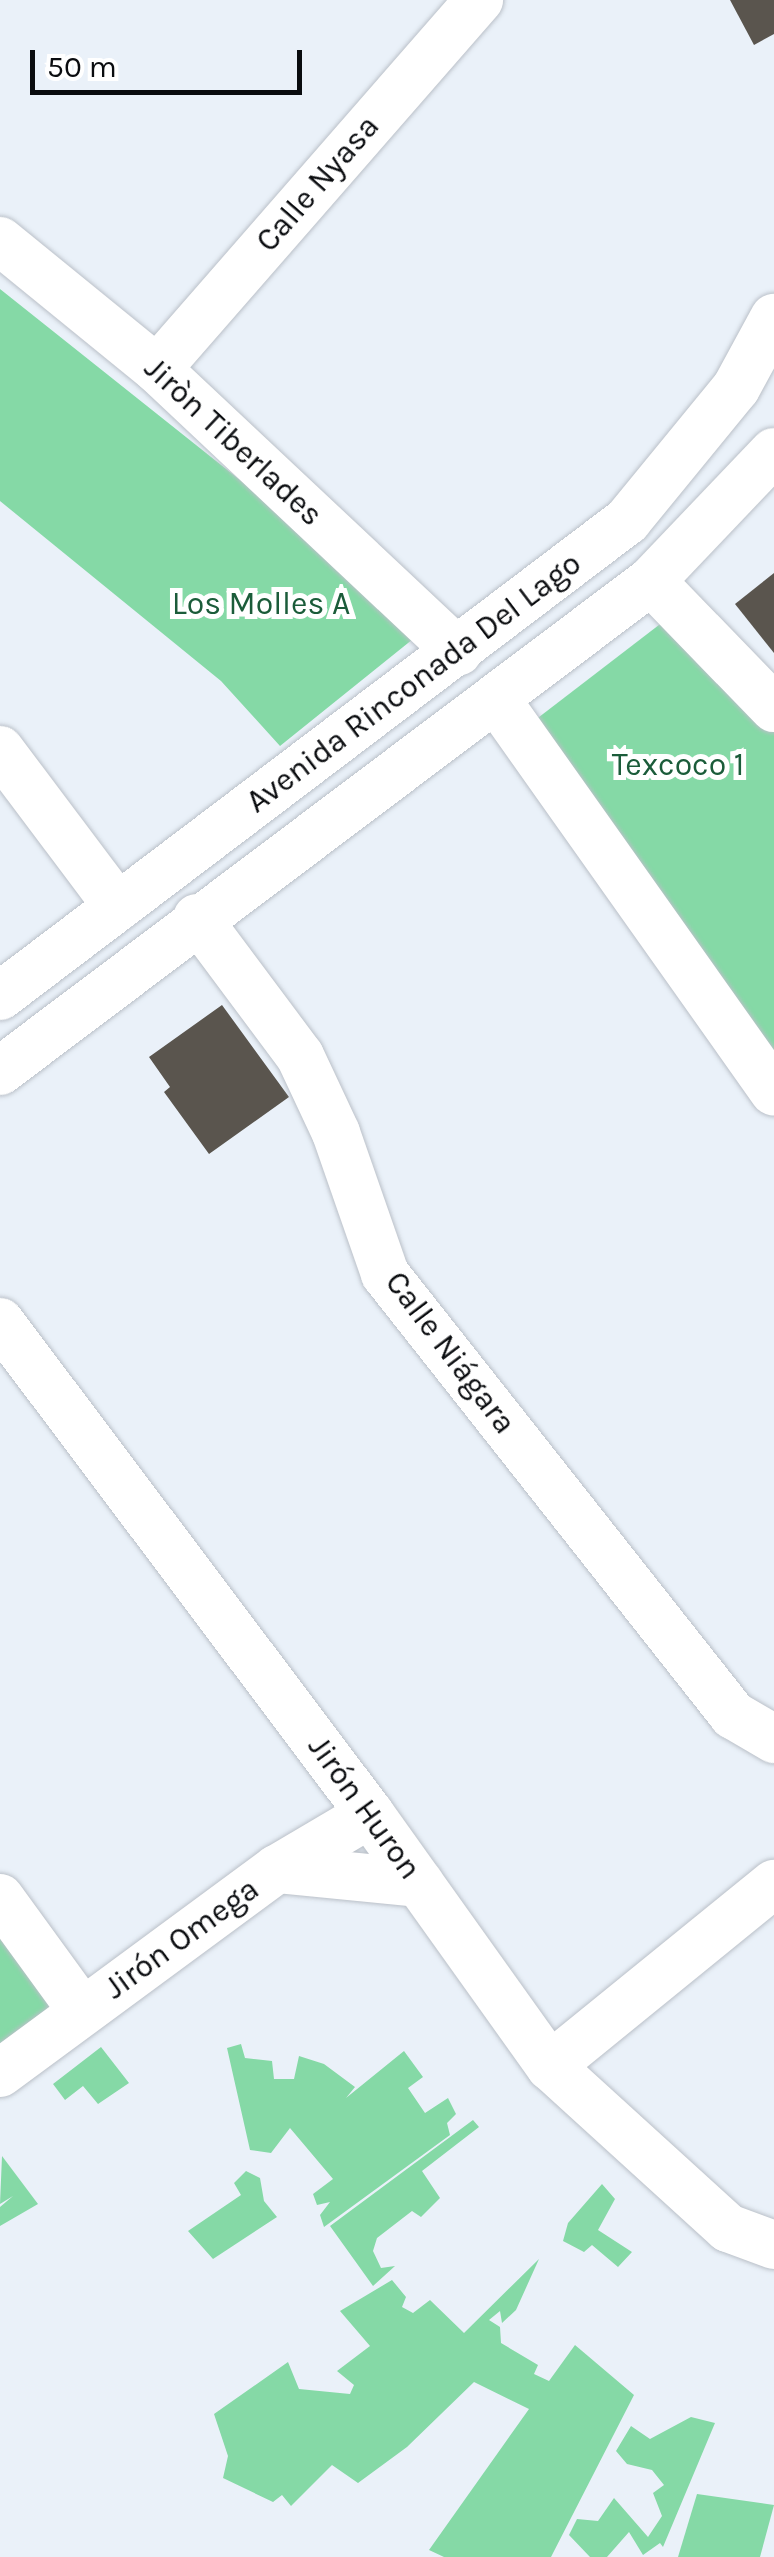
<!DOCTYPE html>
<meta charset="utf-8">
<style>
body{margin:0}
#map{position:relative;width:774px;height:2557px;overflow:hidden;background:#eaf1f9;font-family:Karla,sans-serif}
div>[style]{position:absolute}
.green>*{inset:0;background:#85d9a6}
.building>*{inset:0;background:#5a554e}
.roads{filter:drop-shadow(0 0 2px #bac0c8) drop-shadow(0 0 2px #bac0c8)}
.minor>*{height:48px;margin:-24px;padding:0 24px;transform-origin:24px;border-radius:24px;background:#fff}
span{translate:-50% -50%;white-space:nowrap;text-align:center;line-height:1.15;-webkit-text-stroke:10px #fff;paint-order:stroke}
.street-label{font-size:32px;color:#0a0c0f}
.park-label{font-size:32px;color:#1b5c3a}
.scale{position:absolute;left:30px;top:50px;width:272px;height:45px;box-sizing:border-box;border:5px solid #0a0c0f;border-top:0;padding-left:12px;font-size:30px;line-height:35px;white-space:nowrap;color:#0a0c0f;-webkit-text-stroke:8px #fff;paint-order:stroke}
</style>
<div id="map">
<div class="green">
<i style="clip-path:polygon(0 289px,329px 551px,413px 639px,280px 746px,221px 681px,0 501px)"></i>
<i style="clip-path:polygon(668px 618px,774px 725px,774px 1059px,530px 724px)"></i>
<i style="clip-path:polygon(0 1930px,54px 2005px,0 2044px)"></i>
<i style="clip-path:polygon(241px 2044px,245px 2058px,272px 2061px,274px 2079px,294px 2079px,299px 2056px,324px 2064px,355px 2087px,346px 2098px,404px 2051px,423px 2077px,408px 2088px,425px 2113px,448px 2098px,456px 2114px,447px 2123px,450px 2135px,324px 2227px,320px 2215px,330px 2202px,317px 2205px,313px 2194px,333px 2179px,290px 2128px,271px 2153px,250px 2150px,227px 2048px)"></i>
<i style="clip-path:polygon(101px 2047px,129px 2083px,98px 2104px,83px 2086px,65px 2100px,53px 2084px)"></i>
<i style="clip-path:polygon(473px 2120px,479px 2127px,422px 2171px,440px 2198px,421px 2217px,412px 2211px,377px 2238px,373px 2251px,381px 2268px,395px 2266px,373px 2286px,330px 2226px)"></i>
<i style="clip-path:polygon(2px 2156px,38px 2204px,0 2226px,0 2207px,13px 2196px,0 2204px)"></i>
<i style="clip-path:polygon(246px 2171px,260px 2178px,264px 2201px,277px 2217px,213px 2259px,188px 2231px,241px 2195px,234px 2183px)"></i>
<i style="clip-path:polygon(602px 2184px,615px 2199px,598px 2230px,632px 2252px,618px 2267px,592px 2245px,584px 2252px,563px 2241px,568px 2223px)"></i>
<i style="clip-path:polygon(539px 2259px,516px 2310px,502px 2323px,500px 2311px,489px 2320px,500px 2327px,501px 2343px,538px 2365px,534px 2374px,549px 2381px,575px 2345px,634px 2395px,551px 2557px,444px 2557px,429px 2550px,529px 2409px,474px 2382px,407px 2447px,358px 2483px,332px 2465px,291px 2506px,282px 2495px,273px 2502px,223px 2478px,228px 2456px,214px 2414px,288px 2362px,299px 2389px,350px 2394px,354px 2385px,337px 2371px,370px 2346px,340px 2311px,392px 2280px,406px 2297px,402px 2307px,413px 2313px,430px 2300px,464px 2333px)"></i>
<i style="clip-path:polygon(691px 2417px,715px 2423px,663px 2547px,660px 2543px,643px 2555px,629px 2532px,607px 2557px,590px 2557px,569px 2535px,577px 2519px,598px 2521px,614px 2498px,648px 2537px,662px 2516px,653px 2493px,664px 2485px,652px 2470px,627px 2464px,616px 2451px,631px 2426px,650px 2439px)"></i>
<i style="clip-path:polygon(697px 2494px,774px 2505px,760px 2557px,678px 2557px)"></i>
</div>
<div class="building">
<i style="clip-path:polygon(730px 0,774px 0,774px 34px,754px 45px)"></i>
<i style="clip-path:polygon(774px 573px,774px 653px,735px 604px)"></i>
<i style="clip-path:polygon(222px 1005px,289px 1097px,209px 1154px,164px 1092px,170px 1087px,149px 1057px)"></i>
</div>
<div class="roads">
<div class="minor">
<i style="left:0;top:241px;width:203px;rotate:39.2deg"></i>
<i style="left:157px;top:369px;width:413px;rotate:43.2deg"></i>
<i style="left:157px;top:369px;width:490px;rotate:-48.9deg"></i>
<i style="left:651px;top:581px;width:177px;rotate:45.9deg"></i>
<i style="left:496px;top:699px;width:481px;rotate:54.7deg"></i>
<i style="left:0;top:750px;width:196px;rotate:53.1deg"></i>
<i style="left:197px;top:918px;width:172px;rotate:53.3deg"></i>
<i style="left:300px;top:1056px;width:85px;rotate:64.9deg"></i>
<i style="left:336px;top:1133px;width:149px;rotate:70.8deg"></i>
<i style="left:385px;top:1274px;width:562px;rotate:51.72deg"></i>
<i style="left:733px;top:1715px;width:48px;rotate:30.3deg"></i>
<i style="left:0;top:996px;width:787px;rotate:-37.15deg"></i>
<i style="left:627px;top:521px;width:172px;rotate:-50.7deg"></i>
<i style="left:736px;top:388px;width:80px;rotate:-61.5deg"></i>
<i style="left:0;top:1071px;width:815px;rotate:-36.97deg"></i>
<i style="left:651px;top:581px;width:178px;rotate:-46.4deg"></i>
<i style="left:0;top:1322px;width:616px;rotate:53.06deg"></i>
<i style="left:370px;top:1814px;width:310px;rotate:54.5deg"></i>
<i style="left:550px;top:2066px;width:241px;rotate:42.3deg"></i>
<i style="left:728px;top:2228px;width:49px;rotate:20.3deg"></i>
<i style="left:277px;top:1869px;width:143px;rotate:5.6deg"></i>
<i style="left:0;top:1898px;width:140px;rotate:54deg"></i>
<i style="left:550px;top:2066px;width:289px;rotate:-39.1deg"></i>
<i style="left:0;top:2073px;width:344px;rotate:-36.4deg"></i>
<i style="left:277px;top:1869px;width:108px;rotate:-30.6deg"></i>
</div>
</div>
<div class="street-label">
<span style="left:318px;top:184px;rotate:-49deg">Calle Nyasa</span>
<span style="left:233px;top:442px;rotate:43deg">Jiròn Tiberlades</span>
<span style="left:414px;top:683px;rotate:-37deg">Avenida Rinconada Del Lago</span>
<span style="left:450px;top:1353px;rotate:53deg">Calle Niágara</span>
<span style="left:364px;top:1808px;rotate:54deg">Jirón Huron</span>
<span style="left:182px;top:1939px;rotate:-36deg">Jirón Omega</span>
</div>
<div class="park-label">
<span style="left:261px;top:604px">Los Molles A</span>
<span style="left:678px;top:765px">Texcoco 1</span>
</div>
<div class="scale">50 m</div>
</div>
